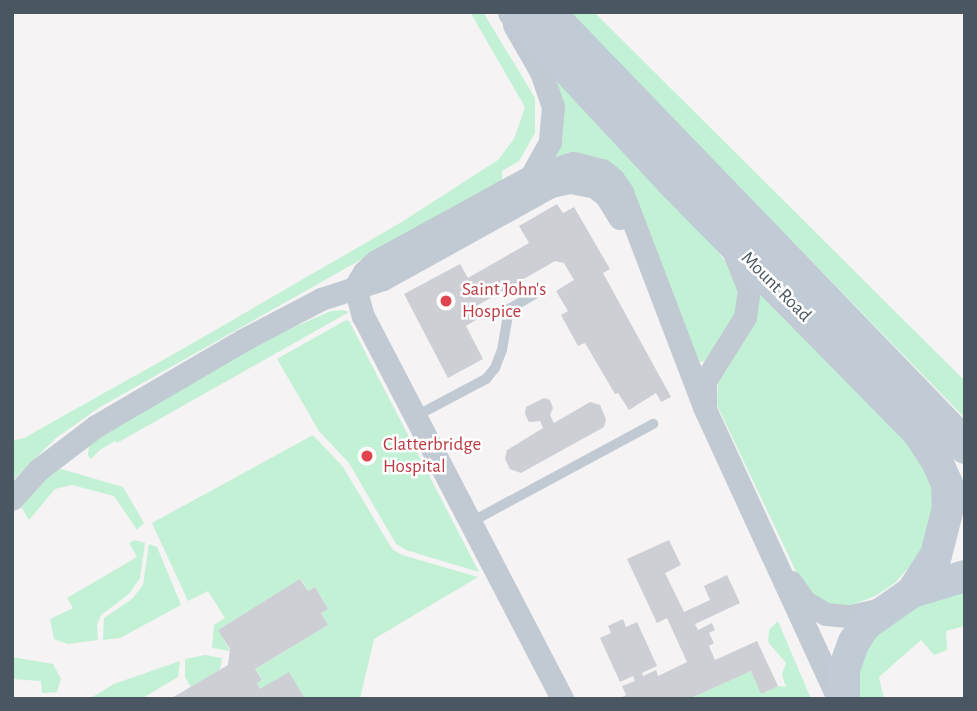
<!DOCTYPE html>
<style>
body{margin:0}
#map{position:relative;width:977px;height:711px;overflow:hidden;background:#f5f3f3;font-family:"Alegreya Sans",sans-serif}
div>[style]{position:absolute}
.green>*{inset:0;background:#c3f1d5}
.building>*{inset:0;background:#cdcfd5}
.service>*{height:10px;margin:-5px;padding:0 5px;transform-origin:5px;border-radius:5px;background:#c1cad2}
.minor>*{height:23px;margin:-11.5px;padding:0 11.5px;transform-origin:11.5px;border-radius:11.5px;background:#c1cad2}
.secondary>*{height:32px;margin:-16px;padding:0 16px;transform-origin:16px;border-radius:16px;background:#c1cbd6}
.dots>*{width:19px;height:19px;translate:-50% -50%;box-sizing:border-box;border:4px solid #fff;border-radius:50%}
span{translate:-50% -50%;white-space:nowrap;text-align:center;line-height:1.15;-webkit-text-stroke:5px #fff;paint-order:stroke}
.street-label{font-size:19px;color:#4a5661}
.health-label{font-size:19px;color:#be3a42}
.left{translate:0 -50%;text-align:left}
.frame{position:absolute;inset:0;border:14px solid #4a5661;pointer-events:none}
</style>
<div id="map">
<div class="green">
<i style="clip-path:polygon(470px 12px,483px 12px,535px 98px,535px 133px,519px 161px,502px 171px,502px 180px,100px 407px,56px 438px,12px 481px,12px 441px,24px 438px,179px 351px,400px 223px,498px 160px,514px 139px,525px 107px)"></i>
<i style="clip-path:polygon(568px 12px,594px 12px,965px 381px,965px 418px)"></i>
<i style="clip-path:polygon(543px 60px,691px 216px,728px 265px,739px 288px,737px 319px,705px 361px,700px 362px,674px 308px,648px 232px,554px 154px)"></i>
<i style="clip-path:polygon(758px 285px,917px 449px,929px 478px,935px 504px,931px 528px,918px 557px,895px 583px,875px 596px,857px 603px,839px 608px,823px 603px,803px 586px,717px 405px,718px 383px,757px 313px)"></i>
<i style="clip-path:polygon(343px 310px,349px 312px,117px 443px,115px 441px,100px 450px,91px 459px,88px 455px,89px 445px,111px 426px,276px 335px,331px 311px)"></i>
<i style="clip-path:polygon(346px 320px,349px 321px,479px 572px,406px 550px,396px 544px,349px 463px,319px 431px,277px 359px)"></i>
<i style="clip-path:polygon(313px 435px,343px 467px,392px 549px,402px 555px,478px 577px,374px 639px,360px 699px,305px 699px,260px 689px,257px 683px,262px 679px,255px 669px,328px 625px,321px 613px,328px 609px,315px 587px,308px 591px,301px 579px,219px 629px,230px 651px,212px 648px,214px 625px,225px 618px,208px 591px,188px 601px,152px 523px)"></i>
<i style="clip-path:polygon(61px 469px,123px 487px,144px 523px,137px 530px,114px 496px,72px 485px,55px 489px,29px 520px,21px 507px,51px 473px)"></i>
<i style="clip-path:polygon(135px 540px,145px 543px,140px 578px,129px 594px,101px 615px,97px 625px,98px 640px,68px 644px,54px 639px,50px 619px,73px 608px,67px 598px,137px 557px,129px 543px)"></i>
<i style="clip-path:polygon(149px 544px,157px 547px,181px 605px,120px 638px,103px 640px,104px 618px,132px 599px,143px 585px)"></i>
<i style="clip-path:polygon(965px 587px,965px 626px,946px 631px,947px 650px,934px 655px,921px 640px,879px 677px,884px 699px,855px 699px,859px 658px,889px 618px)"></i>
<i style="clip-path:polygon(778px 621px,811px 699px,689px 699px,751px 671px,761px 693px,778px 686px,786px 687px,782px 674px,786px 663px,768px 642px,769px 630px)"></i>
<i style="clip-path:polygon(205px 655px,222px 658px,220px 670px,191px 687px,185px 677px,185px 659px)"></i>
<i style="clip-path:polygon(12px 657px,53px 664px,61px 679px,57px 692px,42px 693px,41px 681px,12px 679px)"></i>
<i style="clip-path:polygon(180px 661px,178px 677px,141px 699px,89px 699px,114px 684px)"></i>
</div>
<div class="building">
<i style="clip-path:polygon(557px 204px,563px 213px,574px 207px,610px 269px,603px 273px,671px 397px,661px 402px,656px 393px,629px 410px,618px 393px,615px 394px,585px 343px,578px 346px,561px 315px,568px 311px,556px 291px,574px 280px,564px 263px,555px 261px,473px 308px,479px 318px,466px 326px,483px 359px,448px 378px,404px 294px,460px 264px,468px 278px,529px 243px,519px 226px)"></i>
<i style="clip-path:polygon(544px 398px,550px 400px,553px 408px,550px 415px,554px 423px,590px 402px,600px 405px,606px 419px,604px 427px,521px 473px,510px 469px,505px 459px,507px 450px,543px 428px,540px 421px,529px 422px,525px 414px,526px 407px)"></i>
<i style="clip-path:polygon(669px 540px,681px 565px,665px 573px,684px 612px,710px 600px,704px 586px,727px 575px,740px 603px,695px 624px,698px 630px,712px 623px,715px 630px,709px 633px,714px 643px,709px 646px,715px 660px,757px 641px,778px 686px,761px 694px,751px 671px,689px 699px,619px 699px,626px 695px,622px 686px,635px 681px,633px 676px,620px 682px,600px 638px,611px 633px,608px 626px,623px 619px,626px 627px,637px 622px,657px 666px,642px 673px,643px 676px,656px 670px,658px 676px,687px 662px,667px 618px,657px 623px,627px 559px)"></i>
<i style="clip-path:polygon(300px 579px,308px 591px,315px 587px,328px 609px,321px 613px,328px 625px,255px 669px,262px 680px,257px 683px,260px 689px,289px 672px,305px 699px,170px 699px,228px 665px,230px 649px,218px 630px)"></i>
</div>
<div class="service">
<i style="left:416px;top:416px;width:79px;rotate:-27.9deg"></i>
<i style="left:486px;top:379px;width:14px;rotate:-51deg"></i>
<i style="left:495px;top:368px;width:19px;rotate:-69deg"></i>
<i style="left:502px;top:350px;width:42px;rotate:-80.3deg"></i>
<i style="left:509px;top:309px;width:30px;rotate:-30deg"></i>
<i style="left:471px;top:522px;width:207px;rotate:-28.3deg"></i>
</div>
<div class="minor">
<i style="left:514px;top:25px;width:54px;rotate:60.1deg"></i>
<i style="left:541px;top:72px;width:36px;rotate:71deg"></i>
<i style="left:553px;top:106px;width:36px;rotate:95deg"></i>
<i style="left:550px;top:142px;width:39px;rotate:119deg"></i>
<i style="left:355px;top:287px;width:17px;rotate:-59deg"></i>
<i style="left:364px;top:272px;width:16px;rotate:-43deg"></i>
<i style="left:376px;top:261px;width:177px;rotate:-28.7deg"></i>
<i style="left:531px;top:176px;width:44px;rotate:-17.2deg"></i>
<i style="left:573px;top:163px;width:30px;rotate:14deg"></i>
<i style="left:602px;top:170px;width:14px;rotate:39deg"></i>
<i style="left:613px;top:179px;width:16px;rotate:55deg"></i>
<i style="left:622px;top:192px;width:230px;rotate:69.1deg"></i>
<i style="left:704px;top:407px;width:321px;rotate:65.3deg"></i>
<i style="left:355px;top:287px;width:30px;rotate:75deg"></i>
<i style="left:363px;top:316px;width:432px;rotate:62.5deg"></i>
<i style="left:705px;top:404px;width:23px;rotate:-90deg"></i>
<i style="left:705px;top:381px;width:75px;rotate:-58deg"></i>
<i style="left:745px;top:317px;width:27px;rotate:-82deg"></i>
<i style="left:749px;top:290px;width:43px;rotate:-111.8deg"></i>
<i style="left:12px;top:499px;width:39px;rotate:-48deg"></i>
<i style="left:38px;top:470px;width:73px;rotate:-37.2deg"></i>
<i style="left:96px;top:426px;width:170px;rotate:-30.3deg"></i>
<i style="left:243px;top:340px;width:88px;rotate:-27.7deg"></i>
<i style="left:321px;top:299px;width:65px;rotate:-17.9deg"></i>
<i style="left:383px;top:279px;width:192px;rotate:-29deg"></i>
<i style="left:551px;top:186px;width:19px;rotate:-12deg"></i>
<i style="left:570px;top:182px;width:25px;rotate:11deg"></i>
<i style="left:595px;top:187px;width:14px;rotate:39deg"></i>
<i style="left:606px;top:196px;width:26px;rotate:58deg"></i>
<i style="left:791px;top:582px;width:24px;rotate:55deg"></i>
<i style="left:805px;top:602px;width:24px;rotate:30deg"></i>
<i style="left:826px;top:614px;width:25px;rotate:5deg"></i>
<i style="left:851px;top:616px;width:32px;rotate:-13deg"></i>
</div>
<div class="secondary">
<i style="left:514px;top:12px;width:231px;rotate:47.1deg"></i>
<i style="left:671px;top:181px;width:351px;rotate:45.5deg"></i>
<i style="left:917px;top:431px;width:34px;rotate:56deg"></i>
<i style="left:936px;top:459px;width:27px;rotate:66deg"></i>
<i style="left:947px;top:484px;width:24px;rotate:88deg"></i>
<i style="left:948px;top:508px;width:49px;rotate:104.3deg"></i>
<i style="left:936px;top:555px;width:44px;rotate:123deg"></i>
<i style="left:549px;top:12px;width:585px;rotate:46.04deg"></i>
<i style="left:955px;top:433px;width:18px;rotate:56deg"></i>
<i style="left:844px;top:699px;width:30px;rotate:-90deg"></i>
<i style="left:844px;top:669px;width:29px;rotate:-70deg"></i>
<i style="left:854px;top:642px;width:20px;rotate:-57deg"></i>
<i style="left:865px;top:625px;width:57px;rotate:-35.1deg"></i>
<i style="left:912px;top:592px;width:55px;rotate:-16.8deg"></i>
</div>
<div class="dots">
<i style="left:446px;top:301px;background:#e0444e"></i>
<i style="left:367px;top:456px;background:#e0444e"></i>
</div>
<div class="street-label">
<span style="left:776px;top:287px;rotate:45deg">Mount Road</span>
</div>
<div class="health-label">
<span class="left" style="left:462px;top:301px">Saint John's<br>Hospice</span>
<span class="left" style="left:383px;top:456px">Clatterbridge<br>Hospital</span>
</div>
<div class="frame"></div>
</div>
